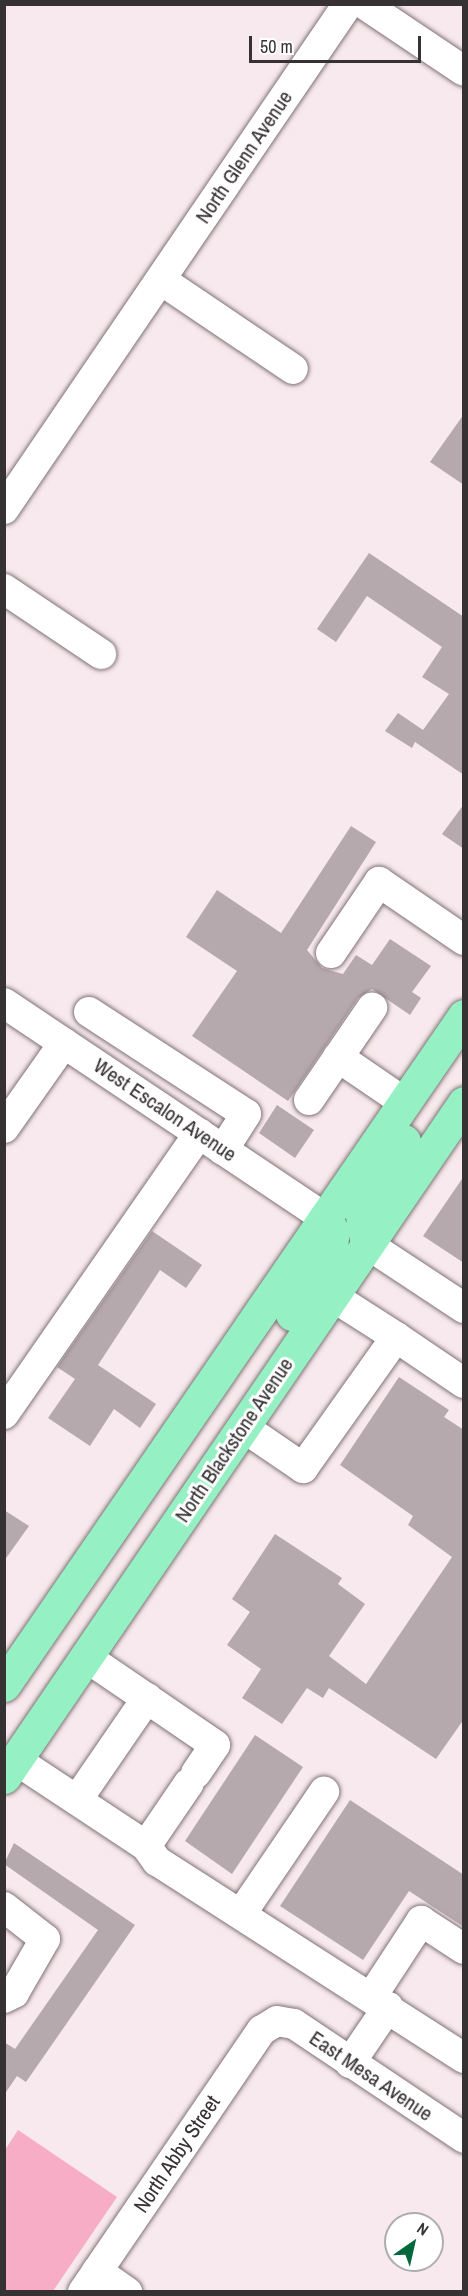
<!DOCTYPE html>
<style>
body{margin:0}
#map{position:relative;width:468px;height:2296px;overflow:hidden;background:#f7e9ed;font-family:"Archivo Narrow",sans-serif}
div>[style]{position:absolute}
.green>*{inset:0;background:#f7adc5}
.building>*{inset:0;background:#b6a9ad}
.roads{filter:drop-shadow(0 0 2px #807377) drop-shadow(0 0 2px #807377)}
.minor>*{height:30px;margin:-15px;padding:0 15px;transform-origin:15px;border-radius:15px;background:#fff}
.major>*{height:33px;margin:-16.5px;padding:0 16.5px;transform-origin:16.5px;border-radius:16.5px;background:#95f1c3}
span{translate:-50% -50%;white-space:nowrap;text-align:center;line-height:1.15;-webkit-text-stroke:6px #fff;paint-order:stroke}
.street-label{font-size:21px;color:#363133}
.frame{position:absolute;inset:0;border:6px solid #363133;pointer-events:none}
.north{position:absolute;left:384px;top:2212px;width:60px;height:60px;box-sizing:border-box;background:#fff;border:2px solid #afadad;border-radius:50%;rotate:34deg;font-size:16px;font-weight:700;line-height:24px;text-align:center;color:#363133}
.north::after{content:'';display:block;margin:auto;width:21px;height:27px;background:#01683e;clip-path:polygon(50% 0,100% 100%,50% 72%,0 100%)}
.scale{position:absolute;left:249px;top:36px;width:172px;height:27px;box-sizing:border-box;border:3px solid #363133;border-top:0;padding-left:8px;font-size:18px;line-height:21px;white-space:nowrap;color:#363133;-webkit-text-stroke:4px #fff;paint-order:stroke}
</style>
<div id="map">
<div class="green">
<i style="clip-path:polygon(18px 2130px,117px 2197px,53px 2291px,5px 2291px,5px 2150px)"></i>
</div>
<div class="building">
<i style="clip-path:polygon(464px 414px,464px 485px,430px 462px)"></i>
<i style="clip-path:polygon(369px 553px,464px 617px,464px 775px,415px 742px,412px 748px,385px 731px,398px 713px,423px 730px,449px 694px,422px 677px,442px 647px,367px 596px,336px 642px,317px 629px)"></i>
<i style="clip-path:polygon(464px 804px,464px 849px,442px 834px)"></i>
<i style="clip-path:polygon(351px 826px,376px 842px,307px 950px,322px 968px,343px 974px,356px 955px,372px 965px,390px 939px,431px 966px,412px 992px,421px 998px,410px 1015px,372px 989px,358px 998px,288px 1101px,192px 1036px,237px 971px,186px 937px,217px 890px,281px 933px)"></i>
<i style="clip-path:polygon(277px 1105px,314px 1130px,295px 1158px,259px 1133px)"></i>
<i style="clip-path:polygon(464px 1176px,464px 1263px,423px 1236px)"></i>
<i style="clip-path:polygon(152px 1231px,202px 1265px,186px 1288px,160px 1270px,98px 1365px,156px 1404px,140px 1428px,114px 1409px,90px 1446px,48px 1418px,75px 1379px,57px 1367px)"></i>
<i style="clip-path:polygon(399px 1377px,449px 1410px,444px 1417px,464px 1430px,464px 1719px,436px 1759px,329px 1688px,323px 1698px,307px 1688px,282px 1724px,242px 1698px,261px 1669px,227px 1645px,250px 1612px,232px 1599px,275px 1534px,342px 1578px,338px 1584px,365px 1604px,329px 1656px,366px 1684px,452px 1557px,408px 1525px,413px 1516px,340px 1465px)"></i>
<i style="clip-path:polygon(4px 1510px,29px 1526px,4px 1561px)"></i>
<i style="clip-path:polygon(255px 1735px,303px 1767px,232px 1874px,185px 1841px)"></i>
<i style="clip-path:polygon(350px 1800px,464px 1875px,464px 1927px,409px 1891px,363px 1960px,280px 1906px)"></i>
<i style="clip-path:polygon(14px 1843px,135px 1925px,26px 2082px,17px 2076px,4px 2095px,4px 2042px,15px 2049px,98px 1930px,4px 1864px)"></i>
</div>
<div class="roads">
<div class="minor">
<i style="left:364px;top:4px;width:120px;rotate:33.8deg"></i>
<i style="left:161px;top:280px;width:159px;rotate:34deg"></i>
<i style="left:4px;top:509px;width:611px;rotate:-55.74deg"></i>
<i style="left:4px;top:589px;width:117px;rotate:33.8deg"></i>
<i style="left:331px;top:953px;width:86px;rotate:-55.9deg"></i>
<i style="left:379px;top:882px;width:103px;rotate:34.3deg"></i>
<i style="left:4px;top:1003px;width:386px;rotate:33.8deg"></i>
<i style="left:89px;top:1012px;width:187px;rotate:33deg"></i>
<i style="left:246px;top:1114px;width:43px;rotate:122.6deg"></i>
<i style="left:338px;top:1057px;width:80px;rotate:34.3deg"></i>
<i style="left:309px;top:1100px;width:112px;rotate:-55.6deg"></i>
<i style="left:4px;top:1128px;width:104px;rotate:-54.8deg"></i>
<i style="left:367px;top:1244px;width:116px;rotate:33.4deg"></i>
<i style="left:332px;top:1296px;width:76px;rotate:32.6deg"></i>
<i style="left:4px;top:1414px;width:342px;rotate:-55.2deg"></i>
<i style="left:243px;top:1427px;width:73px;rotate:34.3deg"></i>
<i style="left:303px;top:1468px;width:161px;rotate:-54.6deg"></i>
<i style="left:396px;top:1337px;width:82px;rotate:34.1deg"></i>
<i style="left:86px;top:1657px;width:156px;rotate:34.3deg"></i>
<i style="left:215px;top:1745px;width:34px;rotate:124deg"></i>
<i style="left:16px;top:1760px;width:156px;rotate:33.5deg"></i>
<i style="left:146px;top:1846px;width:76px;rotate:-55.7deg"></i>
<i style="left:77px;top:1800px;width:124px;rotate:-55.5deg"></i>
<i style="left:146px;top:1846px;width:19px;rotate:54deg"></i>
<i style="left:157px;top:1861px;width:365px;rotate:32.7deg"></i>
<i style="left:4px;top:1907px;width:52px;rotate:38deg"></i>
<i style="left:45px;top:1939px;width:62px;rotate:119.9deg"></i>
<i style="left:14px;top:1993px;width:11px;rotate:153deg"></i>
<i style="left:241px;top:1914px;width:148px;rotate:-55.8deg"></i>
<i style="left:372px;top:1996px;width:90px;rotate:-56.8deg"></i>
<i style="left:421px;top:1921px;width:51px;rotate:33.1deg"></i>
<i style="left:350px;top:2063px;width:68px;rotate:-55.8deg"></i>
<i style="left:97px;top:2271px;width:37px;rotate:35deg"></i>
<i style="left:83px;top:2292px;width:317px;rotate:-55.7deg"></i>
<i style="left:262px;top:2030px;width:17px;rotate:-31deg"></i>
<i style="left:277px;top:2021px;width:17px;rotate:10deg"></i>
<i style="left:294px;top:2024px;width:205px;rotate:33.8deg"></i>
</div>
<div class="major">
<i style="left:367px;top:1244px;width:34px;rotate:-100deg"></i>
<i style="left:361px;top:1211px;width:82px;rotate:-58.4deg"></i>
<i style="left:292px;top:1314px;width:64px;rotate:-55.8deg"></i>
<i style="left:328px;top:1261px;width:29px;rotate:-80deg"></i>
<i style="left:333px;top:1232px;width:16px;rotate:-120deg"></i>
<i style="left:4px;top:1685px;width:812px;rotate:-55.49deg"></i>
<i style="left:4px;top:1777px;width:816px;rotate:-55.69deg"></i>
</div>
</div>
<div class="street-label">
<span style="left:244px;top:157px;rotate:-56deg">North Glenn Avenue</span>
<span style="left:165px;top:1110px;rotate:34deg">West Escalon Avenue</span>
<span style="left:234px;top:1440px;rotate:-56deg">North Blackstone Avenue</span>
<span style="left:371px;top:2076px;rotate:34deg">East Mesa Avenue</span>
<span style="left:177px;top:2154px;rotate:-56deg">North Abby Street</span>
</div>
<div class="frame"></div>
<div class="north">N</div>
<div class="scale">50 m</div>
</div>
